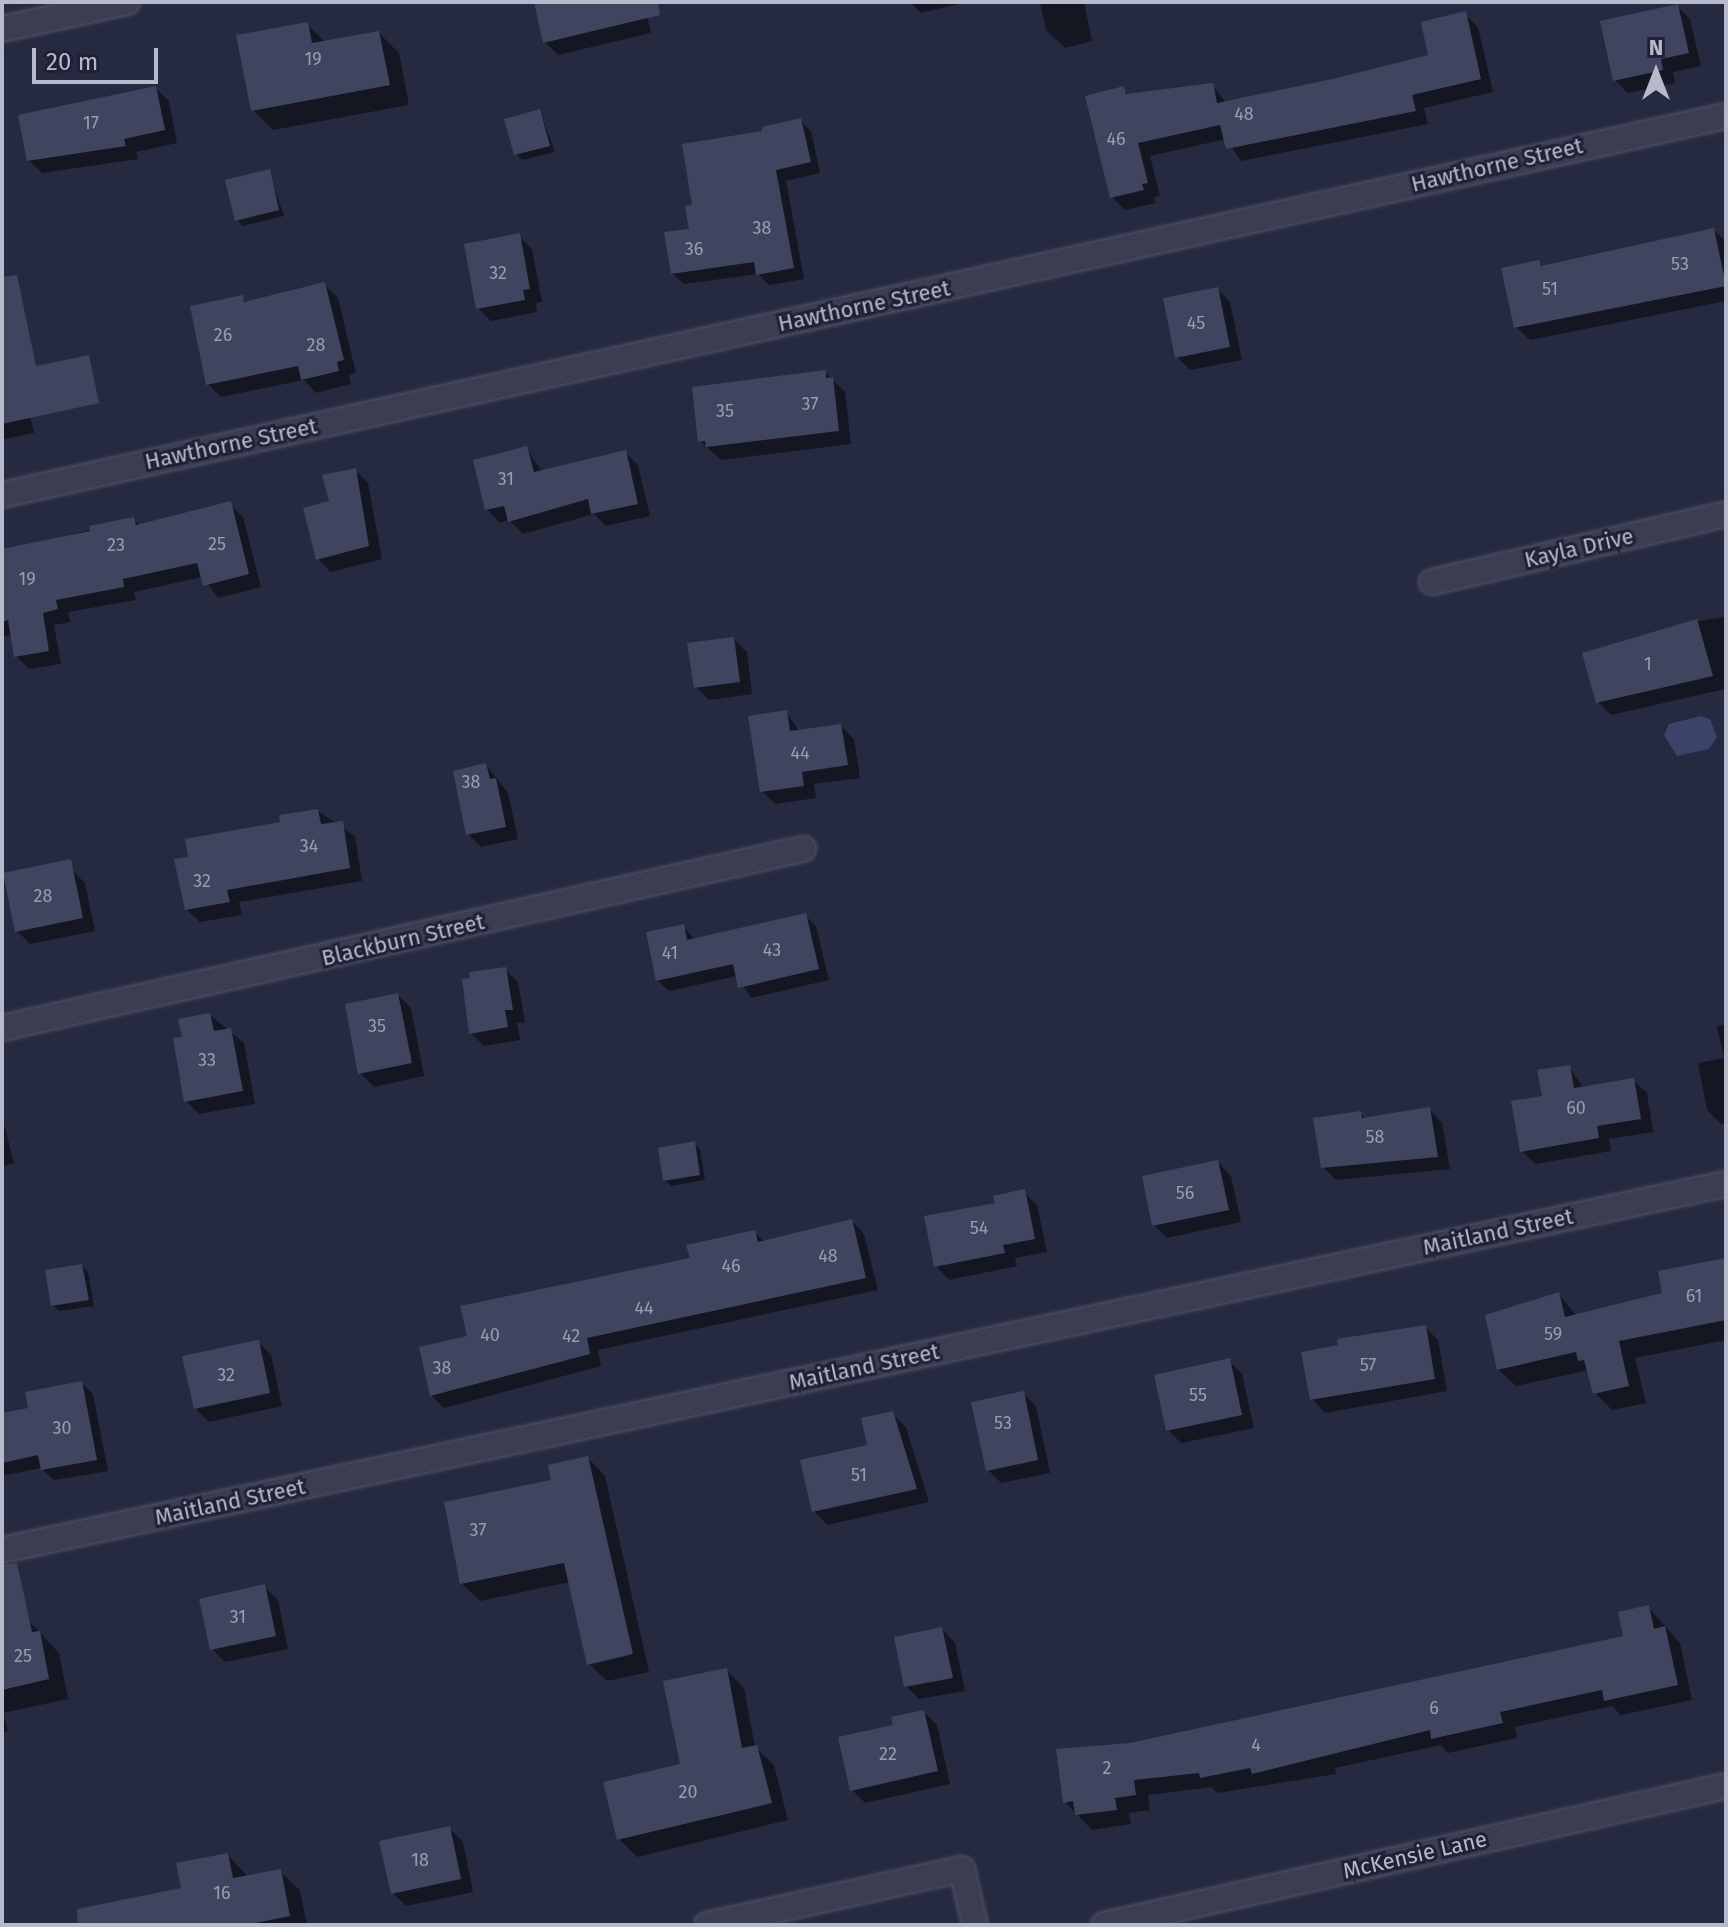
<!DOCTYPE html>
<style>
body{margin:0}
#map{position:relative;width:1728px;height:1927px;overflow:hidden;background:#262a41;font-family:"Fira Sans",sans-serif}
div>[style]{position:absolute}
.water>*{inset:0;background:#3c4369}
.shadow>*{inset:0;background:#0007}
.building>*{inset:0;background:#40455f}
.roads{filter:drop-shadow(0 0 2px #525568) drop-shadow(0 0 2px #525568)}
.minor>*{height:24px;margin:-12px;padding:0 12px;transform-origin:12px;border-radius:12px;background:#3b3e51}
span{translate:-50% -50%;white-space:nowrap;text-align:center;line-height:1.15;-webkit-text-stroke:6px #1f2236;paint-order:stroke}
.number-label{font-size:18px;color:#999db0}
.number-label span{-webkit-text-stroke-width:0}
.street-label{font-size:22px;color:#b7bacb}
.frame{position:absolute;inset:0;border:4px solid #b7bacb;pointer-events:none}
.north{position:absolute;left:1616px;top:32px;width:80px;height:80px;-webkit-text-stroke:6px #1f2236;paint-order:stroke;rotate:0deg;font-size:22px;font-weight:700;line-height:32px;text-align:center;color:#b7bacb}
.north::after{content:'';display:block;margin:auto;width:28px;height:36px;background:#b7bacb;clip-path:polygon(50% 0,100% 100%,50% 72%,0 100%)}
.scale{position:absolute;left:32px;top:48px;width:126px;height:36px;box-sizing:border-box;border:4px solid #b7bacb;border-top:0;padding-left:10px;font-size:24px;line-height:28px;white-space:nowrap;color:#b7bacb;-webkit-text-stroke:6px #1f2236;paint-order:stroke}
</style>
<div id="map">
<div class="water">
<i style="clip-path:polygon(1701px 716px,1710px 719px,1717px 737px,1709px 749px,1677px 756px,1664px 735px,1669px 724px)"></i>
</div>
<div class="shadow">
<i style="clip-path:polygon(536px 2px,644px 2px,651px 33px,558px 55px,545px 42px)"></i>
<i style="clip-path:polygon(910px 2px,968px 2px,921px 13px)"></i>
<i style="clip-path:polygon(1040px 2px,1084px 2px,1092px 41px,1065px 48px,1046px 30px)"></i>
<i style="clip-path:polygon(1677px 6px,1690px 19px,1701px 66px,1673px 72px,1675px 83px,1628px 93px,1615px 80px)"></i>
<i style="clip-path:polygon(1465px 14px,1478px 27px,1493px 92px,1424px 108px,1428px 124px,1241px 161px,1226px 139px,1150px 156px,1160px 196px,1154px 197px,1156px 203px,1125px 210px,1112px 197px,1123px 89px,1130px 96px,1212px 85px,1226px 103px,1337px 79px,1431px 57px)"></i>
<i style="clip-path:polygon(307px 24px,326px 43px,379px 33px,399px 53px,409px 105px,273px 130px,253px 110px)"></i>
<i style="clip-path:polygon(155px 88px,169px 101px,177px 143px,136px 152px,138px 159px,42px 173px,29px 160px)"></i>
<i style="clip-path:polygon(540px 111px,555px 152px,522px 160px,516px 154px)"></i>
<i style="clip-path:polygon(800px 120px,811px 131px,820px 173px,786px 181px,804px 279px,769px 285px,758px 274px,684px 284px,673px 274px,691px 230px,694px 207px,765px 133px)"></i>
<i style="clip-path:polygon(269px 172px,284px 216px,243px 226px,237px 220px)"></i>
<i style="clip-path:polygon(1714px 230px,1726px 242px,1726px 301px,1530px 340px,1516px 327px,1538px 262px,1544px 267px)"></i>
<i style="clip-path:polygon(519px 236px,532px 249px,542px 302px,536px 303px,537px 312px,491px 321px,478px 308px)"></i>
<i style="clip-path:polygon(324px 284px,338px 298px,356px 373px,349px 375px,351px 384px,316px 393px,304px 380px,221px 397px,208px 384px,242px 298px,247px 303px)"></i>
<i style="clip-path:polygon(1217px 289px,1230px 302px,1242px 360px,1190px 370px,1177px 357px)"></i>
<i style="clip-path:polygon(2px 343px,16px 356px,34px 433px,4px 439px)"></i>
<i style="clip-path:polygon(825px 372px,845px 392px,851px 444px,721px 460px,700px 441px)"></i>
<i style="clip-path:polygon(527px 449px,542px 472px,625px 452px,638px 465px,650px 516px,606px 526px,594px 514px,523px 534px,509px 520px,500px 523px,487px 509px)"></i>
<i style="clip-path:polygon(355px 470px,368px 483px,382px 559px,331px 572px,318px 559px,332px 503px)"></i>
<i style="clip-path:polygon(230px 504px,243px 517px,261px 587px,218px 598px,203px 577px,134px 592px,136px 600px,68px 612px,70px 622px,54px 625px,61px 664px,29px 669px,16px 656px,13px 634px,2px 637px,2px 552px,133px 519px,141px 526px)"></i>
<i style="clip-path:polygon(1726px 617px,1725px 689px,1611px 715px,1598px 702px,1698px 621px)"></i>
<i style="clip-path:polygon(734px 639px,747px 652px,752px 694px,709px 700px,696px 687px)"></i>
<i style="clip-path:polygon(786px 712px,800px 732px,841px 726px,854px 739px,860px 778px,814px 784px,816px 798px,775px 804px,762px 791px)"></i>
<i style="clip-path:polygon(486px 765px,508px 793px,518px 839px,481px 847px,468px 834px)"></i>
<i style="clip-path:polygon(318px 811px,355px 836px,362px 881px,239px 902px,242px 915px,200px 922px,186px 909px,191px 858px)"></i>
<i style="clip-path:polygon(72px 870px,85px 883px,95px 931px,30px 944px,17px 931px)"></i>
<i style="clip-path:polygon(805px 915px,816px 926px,829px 980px,751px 998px,737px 976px,669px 991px,657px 980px,683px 926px,695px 940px)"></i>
<i style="clip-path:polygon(505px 969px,518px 982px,525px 1022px,517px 1023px,520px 1040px,484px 1046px,471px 1033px)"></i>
<i style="clip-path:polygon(398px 995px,411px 1008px,424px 1076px,374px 1087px,360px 1073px)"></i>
<i style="clip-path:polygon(210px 1015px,244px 1043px,255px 1104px,199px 1114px,186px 1101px,184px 1038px)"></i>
<i style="clip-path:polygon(1726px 1024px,1726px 1123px,1721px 1124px,1707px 1110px,1698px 1063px,1724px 1058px,1717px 1026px)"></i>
<i style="clip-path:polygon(1569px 1067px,1584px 1089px,1633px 1080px,1647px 1093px,1653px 1132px,1609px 1139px,1611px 1151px,1535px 1164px,1522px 1151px,1544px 1098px)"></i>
<i style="clip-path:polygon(1429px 1109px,1442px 1123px,1450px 1169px,1336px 1180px,1323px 1167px,1360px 1113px,1366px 1119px)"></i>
<i style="clip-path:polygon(2px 1117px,14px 1163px,2px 1166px)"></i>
<i style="clip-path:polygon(694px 1143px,700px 1150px,705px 1180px,671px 1186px,665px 1180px)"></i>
<i style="clip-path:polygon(1218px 1162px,1231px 1176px,1241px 1222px,1167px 1238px,1154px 1225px)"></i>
<i style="clip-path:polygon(1024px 1192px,1037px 1205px,1047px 1252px,1015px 1258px,1017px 1266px,949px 1280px,936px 1266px,997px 1205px)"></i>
<i style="clip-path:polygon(852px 1221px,864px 1234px,878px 1290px,598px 1350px,601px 1366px,444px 1408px,431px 1395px,754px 1232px,765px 1242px)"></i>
<i style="clip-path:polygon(1726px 1260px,1726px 1340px,1635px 1358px,1646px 1403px,1612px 1410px,1595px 1393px,1589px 1370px,1516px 1386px,1498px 1369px,1559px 1295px,1577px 1316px,1665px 1295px)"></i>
<i style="clip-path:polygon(82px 1266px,88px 1272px,94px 1306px,59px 1311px,53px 1305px)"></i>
<i style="clip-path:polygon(1425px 1327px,1438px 1340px,1447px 1391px,1325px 1413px,1312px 1399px)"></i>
<i style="clip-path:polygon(258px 1342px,271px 1355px,282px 1406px,209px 1422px,195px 1408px)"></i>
<i style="clip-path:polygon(1229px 1361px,1242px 1374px,1254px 1428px,1181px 1443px,1168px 1430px)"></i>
<i style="clip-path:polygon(82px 1383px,93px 1394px,108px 1471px,54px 1480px,41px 1468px,2px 1476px,2px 1415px,31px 1409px)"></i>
<i style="clip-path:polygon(1023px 1393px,1036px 1406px,1050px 1473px,1001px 1483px,988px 1470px)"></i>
<i style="clip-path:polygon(892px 1414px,906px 1427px,929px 1502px,827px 1525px,814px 1511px)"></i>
<i style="clip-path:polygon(588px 1458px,605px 1476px,649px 1672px,607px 1681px,589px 1664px,570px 1582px,480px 1601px,462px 1584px,554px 1482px)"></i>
<i style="clip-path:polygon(264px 1586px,278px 1600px,288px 1649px,225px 1662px,212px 1649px)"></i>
<i style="clip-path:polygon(1648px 1607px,1680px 1643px,1692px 1700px,1621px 1715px,1612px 1706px,1515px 1727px,1517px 1738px,1448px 1753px,1441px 1745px,1335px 1768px,1336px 1774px,1217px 1793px,1212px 1787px,1148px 1795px,1150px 1810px,1129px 1813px,1131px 1824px,1092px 1830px,1065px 1802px,1130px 1745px,1625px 1637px)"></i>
<i style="clip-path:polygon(28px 1620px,59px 1653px,68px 1699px,3px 1713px,8px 1731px,2px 1732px,2px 1625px)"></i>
<i style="clip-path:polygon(942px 1629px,955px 1643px,965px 1691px,919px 1699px,906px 1686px)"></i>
<i style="clip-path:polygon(726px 1670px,744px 1688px,755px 1747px,774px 1765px,788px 1820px,637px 1857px,619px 1839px,682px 1765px)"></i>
<i style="clip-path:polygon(924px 1712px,937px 1725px,950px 1784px,865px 1803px,852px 1790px,895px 1727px)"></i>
<i style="clip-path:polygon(450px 1829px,463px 1842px,473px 1892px,406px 1906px,393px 1893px)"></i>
<i style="clip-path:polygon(228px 1855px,248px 1877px,280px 1871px,300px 1891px,307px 1925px,143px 1925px)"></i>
</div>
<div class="building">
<i style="clip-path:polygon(534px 2px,658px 2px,660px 15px,543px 43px)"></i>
<i style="clip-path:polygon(1678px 4px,1689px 53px,1661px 59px,1663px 70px,1613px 81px,1600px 21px)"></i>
<i style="clip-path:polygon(1466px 11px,1481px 79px,1412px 95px,1416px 111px,1226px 149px,1220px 125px,1138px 143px,1148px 183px,1142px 184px,1144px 190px,1110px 198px,1085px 96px,1124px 86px,1126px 94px,1213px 83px,1217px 103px,1337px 78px,1428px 55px,1421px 22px)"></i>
<i style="clip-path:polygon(308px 22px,312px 43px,379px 31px,390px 85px,251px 111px,236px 35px)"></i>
<i style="clip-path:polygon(156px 86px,165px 130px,124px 139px,126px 146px,27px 161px,18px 115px)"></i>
<i style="clip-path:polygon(540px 109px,550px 146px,514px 155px,504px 119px)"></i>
<i style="clip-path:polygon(801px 118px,811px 162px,776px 170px,794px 268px,756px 275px,754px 262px,671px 274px,664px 232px,689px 229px,685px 206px,692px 205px,682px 144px,762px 131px,762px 127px)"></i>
<i style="clip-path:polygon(270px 169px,279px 210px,235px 221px,225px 180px)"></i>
<i style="clip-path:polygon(1714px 228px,1726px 286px,1514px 328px,1501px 268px,1539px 260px,1541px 266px)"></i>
<i style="clip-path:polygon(520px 233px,530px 289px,523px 290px,525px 300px,476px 309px,464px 244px)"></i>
<i style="clip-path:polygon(17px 275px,36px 366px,89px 355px,99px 403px,2px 424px,2px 277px)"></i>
<i style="clip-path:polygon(325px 282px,344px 360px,337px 362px,339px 371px,301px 380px,298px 366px,206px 385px,190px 306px,243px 295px,244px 302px)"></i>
<i style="clip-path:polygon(1218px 287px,1230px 347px,1175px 358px,1163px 298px)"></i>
<i style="clip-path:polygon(826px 370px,826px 378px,833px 377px,839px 431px,706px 447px,705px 441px,698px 442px,692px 387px)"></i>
<i style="clip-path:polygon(527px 446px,534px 472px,626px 450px,638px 504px,591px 514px,588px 499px,508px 522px,504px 506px,485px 510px,473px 460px)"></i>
<i style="clip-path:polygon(356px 468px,369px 546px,316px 560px,303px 508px,329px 501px,322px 475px)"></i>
<i style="clip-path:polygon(231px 501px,249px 574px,203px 586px,197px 563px,123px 579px,124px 587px,56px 600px,58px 609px,43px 613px,49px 651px,14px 657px,8px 620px,2px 622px,2px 549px,90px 531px,89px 526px,134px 517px,136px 525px)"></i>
<i style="clip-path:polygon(1697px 619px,1713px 676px,1596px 703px,1582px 653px)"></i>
<i style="clip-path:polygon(734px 637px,740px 682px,694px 688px,687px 643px)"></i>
<i style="clip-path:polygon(787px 710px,790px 731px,841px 724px,848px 765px,802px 772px,804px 786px,760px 792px,748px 716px)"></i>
<i style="clip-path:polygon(486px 763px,490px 779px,496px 778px,506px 827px,466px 835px,453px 771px)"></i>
<i style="clip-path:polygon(318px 809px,321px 824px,343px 821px,350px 868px,227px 890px,230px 902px,185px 910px,174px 859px,188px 857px,185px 839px,280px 822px,279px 815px)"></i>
<i style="clip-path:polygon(71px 859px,83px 918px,15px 932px,3px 873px)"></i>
<i style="clip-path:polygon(806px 913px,819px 969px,738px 988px,733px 964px,656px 981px,646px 932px,684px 924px,687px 940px)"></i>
<i style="clip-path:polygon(506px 967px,513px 1010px,505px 1010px,508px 1027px,469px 1034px,462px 979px,470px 978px,469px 972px)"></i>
<i style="clip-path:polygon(398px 993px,412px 1063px,358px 1074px,345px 1004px)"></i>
<i style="clip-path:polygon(210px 1013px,214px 1031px,231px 1028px,243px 1091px,184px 1102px,173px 1038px,182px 1037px,178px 1019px)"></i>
<i style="clip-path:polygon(1570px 1065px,1574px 1088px,1634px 1078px,1641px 1119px,1597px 1126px,1599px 1138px,1520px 1152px,1511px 1101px,1542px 1096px,1537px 1070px)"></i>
<i style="clip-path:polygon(1430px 1107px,1438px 1157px,1321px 1168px,1313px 1118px,1361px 1111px,1362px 1118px)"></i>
<i style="clip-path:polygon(695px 1141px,700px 1175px,663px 1181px,658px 1148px)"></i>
<i style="clip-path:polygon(1218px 1160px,1229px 1210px,1152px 1226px,1142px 1176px)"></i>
<i style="clip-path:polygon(1025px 1189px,1035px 1239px,1003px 1245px,1005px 1253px,934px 1267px,924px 1216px,995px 1203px,993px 1196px)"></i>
<i style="clip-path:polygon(852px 1219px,866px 1278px,587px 1338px,590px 1354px,430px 1396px,419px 1347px,467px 1336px,460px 1306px,690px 1258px,686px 1245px,755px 1230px,758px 1242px)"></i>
<i style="clip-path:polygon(1726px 1258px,1726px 1320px,1619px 1341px,1629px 1386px,1593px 1394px,1584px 1360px,1578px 1361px,1576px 1352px,1497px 1370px,1485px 1315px,1559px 1292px,1565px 1317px,1662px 1293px,1658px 1271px)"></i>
<i style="clip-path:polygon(82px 1264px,89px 1300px,51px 1306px,45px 1270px)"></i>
<i style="clip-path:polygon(1426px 1325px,1435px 1379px,1310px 1400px,1301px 1352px,1338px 1345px,1337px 1339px)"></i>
<i style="clip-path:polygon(259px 1340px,270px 1393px,194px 1409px,182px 1356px)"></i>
<i style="clip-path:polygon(1230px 1358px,1242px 1415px,1166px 1431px,1154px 1375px)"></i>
<i style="clip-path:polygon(82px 1381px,97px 1460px,41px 1470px,38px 1455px,2px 1463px,2px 1413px,28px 1408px,25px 1392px)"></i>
<i style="clip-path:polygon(1024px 1391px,1038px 1460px,986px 1471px,971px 1402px)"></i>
<i style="clip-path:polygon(893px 1411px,917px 1489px,812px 1512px,800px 1460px,867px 1445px,861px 1418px)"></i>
<i style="clip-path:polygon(588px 1456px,633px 1654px,587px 1665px,564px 1563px,460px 1584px,444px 1502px,551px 1480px,548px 1465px)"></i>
<i style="clip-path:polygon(17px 1563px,32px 1632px,40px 1631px,49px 1679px,2px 1690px,2px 1565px)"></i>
<i style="clip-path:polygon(265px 1584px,276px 1636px,210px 1650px,199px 1599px)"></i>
<i style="clip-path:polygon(1649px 1605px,1654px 1629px,1665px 1626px,1678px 1685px,1604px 1701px,1602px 1690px,1500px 1712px,1503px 1723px,1431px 1739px,1430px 1730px,1252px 1774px,1250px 1768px,1200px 1778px,1199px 1773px,1134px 1780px,1136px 1795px,1115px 1798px,1117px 1810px,1075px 1815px,1073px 1801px,1063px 1803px,1056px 1749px,1130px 1743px,1623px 1636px,1618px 1612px)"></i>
<i style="clip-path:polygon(942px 1627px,953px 1678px,904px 1687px,894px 1637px)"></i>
<i style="clip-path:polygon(727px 1668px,742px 1748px,757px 1745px,772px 1803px,617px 1840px,603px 1782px,680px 1764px,663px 1681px)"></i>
<i style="clip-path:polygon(924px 1710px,938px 1771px,850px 1791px,838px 1737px,893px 1725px,891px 1717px)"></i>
<i style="clip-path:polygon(450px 1826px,461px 1879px,391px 1894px,379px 1841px)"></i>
<i style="clip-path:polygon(228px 1853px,233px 1878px,281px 1869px,290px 1916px,245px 1925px,78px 1925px,77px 1909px,181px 1888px,176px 1863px)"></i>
</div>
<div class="roads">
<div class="minor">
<i style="left:2px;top:29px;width:128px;rotate:-12.2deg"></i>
<i style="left:2px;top:495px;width:1765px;rotate:-12.4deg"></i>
<i style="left:1432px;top:582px;width:302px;rotate:-13deg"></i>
<i style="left:2px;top:1028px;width:821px;rotate:-12.6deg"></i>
<i style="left:2px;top:1550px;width:1762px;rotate:-11.99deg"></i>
<i style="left:707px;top:1925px;width:261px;rotate:-12.4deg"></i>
<i style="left:962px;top:1869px;width:57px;rotate:76.9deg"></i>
<i style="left:1104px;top:1925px;width:637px;rotate:-12.6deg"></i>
</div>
</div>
<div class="number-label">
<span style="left:313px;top:59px">19</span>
<span style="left:1244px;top:114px">48</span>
<span style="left:91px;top:123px">17</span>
<span style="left:1116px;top:139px">46</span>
<span style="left:762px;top:228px">38</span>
<span style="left:694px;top:249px">36</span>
<span style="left:1680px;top:264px">53</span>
<span style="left:498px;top:273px">32</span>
<span style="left:1550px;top:289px">51</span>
<span style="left:1196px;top:323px">45</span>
<span style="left:223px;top:335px">26</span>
<span style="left:316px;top:345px">28</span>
<span style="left:810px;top:404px">37</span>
<span style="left:725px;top:411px">35</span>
<span style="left:506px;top:479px">31</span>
<span style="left:217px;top:544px">25</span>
<span style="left:116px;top:545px">23</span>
<span style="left:27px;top:579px">19</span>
<span style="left:1648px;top:664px">1</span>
<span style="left:800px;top:753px">44</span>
<span style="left:471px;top:782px">38</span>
<span style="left:309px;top:846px">34</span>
<span style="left:202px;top:881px">32</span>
<span style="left:43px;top:896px">28</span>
<span style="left:772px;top:950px">43</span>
<span style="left:670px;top:953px">41</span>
<span style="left:377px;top:1026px">35</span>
<span style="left:207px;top:1060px">33</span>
<span style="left:1576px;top:1108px">60</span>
<span style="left:1375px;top:1137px">58</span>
<span style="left:1185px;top:1193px">56</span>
<span style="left:979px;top:1228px">54</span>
<span style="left:828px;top:1256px">48</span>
<span style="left:731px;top:1266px">46</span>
<span style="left:1694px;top:1296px">61</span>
<span style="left:644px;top:1308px">44</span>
<span style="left:1553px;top:1334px">59</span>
<span style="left:490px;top:1335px">40</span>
<span style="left:571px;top:1336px">42</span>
<span style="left:1368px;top:1365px">57</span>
<span style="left:442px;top:1368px">38</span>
<span style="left:226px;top:1375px">32</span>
<span style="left:1198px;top:1395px">55</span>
<span style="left:1003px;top:1423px">53</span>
<span style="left:62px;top:1428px">30</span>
<span style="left:859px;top:1475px">51</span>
<span style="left:478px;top:1530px">37</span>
<span style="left:238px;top:1617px">31</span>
<span style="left:23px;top:1656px">25</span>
<span style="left:1434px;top:1708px">6</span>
<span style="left:1256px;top:1745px">4</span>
<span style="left:888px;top:1754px">22</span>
<span style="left:1107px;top:1768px">2</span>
<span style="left:688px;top:1792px">20</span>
<span style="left:420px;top:1860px">18</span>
<span style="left:222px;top:1893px">16</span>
</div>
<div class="street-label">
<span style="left:1497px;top:165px;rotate:-13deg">Hawthorne Street</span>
<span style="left:864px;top:306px;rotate:-12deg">Hawthorne Street</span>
<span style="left:231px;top:444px;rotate:-12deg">Hawthorne Street</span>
<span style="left:1579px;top:548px;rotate:-13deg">Kayla Drive</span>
<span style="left:403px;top:940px;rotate:-13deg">Blackburn Street</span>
<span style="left:1498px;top:1232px;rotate:-12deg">Maitland Street</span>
<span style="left:864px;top:1367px;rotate:-12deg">Maitland Street</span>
<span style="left:230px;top:1502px;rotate:-12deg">Maitland Street</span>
<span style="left:1415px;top:1855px;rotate:-13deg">McKensie Lane</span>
</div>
<div class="frame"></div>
<div class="north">N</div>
<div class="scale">20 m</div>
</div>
